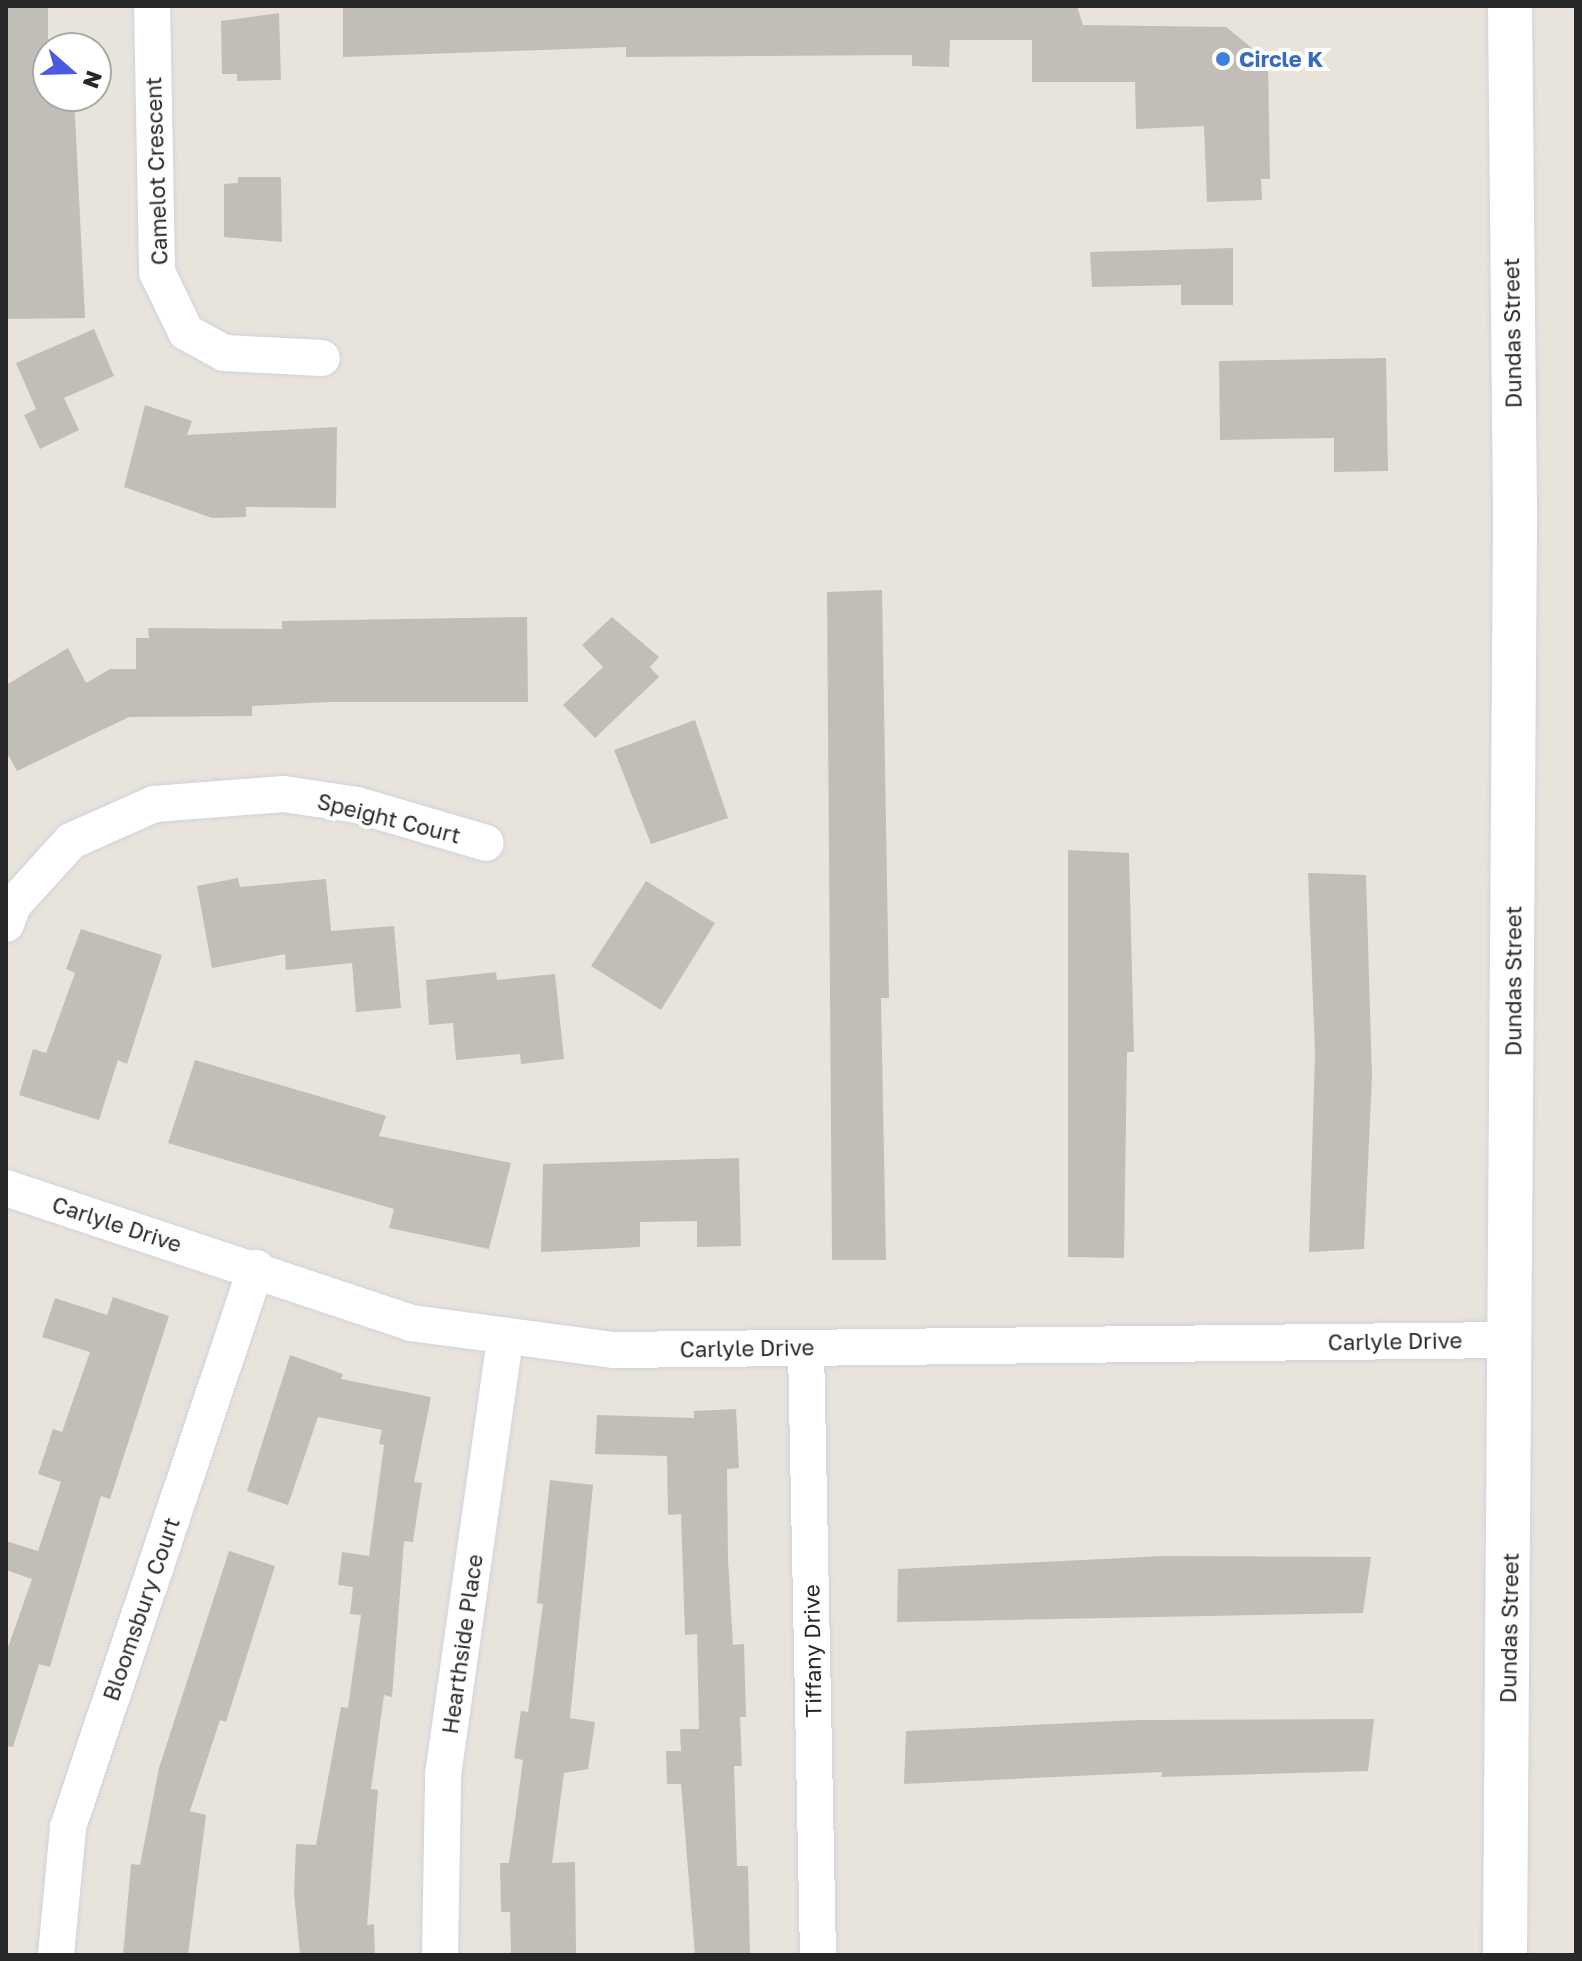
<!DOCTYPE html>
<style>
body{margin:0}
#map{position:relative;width:1582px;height:1961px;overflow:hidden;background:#e9e4db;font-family:"Golos Text",sans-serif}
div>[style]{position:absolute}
.building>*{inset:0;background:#c1beb8}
.roads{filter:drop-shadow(0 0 2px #d1d2df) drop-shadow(0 0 2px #d1d2df)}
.street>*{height:36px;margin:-18px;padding:0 18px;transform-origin:18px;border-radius:18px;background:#fff}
.secondary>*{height:44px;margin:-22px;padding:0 22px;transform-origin:22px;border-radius:22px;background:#fff}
.dots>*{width:22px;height:22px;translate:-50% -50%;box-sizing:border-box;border:4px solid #fff;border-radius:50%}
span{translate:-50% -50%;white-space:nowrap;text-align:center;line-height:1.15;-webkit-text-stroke:8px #fff;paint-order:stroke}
.shop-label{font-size:22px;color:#366cbe;font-weight:700}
.left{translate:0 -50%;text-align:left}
.street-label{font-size:22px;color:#282828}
.frame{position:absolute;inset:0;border:8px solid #282828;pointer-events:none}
.north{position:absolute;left:32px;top:32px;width:80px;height:80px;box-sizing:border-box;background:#fff;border:2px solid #a9a9a9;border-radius:50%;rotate:110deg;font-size:22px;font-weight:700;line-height:32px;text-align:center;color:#282828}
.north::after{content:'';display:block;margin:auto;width:28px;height:36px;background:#4d58e4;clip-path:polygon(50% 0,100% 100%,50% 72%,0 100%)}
</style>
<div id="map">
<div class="building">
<i style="clip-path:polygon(6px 6px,48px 6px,48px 96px,74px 96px,85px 318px,6px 319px)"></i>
<i style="clip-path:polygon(343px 6px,1077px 6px,1083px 25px,1226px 27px,1268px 61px,1270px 179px,1261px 179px,1262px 200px,1207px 202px,1204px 126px,1136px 129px,1135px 82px,1032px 82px,1032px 40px,950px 40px,949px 67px,912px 66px,912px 55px,626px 57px,626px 47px,343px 57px)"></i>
<i style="clip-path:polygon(279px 13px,281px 80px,237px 81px,237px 74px,222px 74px,221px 21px)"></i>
<i style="clip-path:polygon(238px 177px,281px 177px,282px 242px,224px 237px,224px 184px,238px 183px)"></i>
<i style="clip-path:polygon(1233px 248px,1233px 305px,1181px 305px,1181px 285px,1092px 287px,1090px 252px)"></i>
<i style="clip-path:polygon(94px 329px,114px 376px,64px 398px,79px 430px,40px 449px,24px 415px,36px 409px,16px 363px)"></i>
<i style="clip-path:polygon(1386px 358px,1388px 471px,1334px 472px,1334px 438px,1220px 440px,1219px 361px)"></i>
<i style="clip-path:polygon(145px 405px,192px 421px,187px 435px,337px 427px,336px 508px,246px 507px,246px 517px,212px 518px,124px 487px)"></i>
<i style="clip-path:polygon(882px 590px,889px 998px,881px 998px,886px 1260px,832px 1260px,827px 592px)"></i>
<i style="clip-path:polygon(527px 617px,528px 702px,329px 702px,252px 706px,252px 716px,129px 717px,17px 771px,6px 751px,6px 685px,68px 648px,86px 683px,110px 669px,136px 669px,136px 638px,149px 638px,148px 628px,282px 629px,282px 621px)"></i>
<i style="clip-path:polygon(612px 617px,659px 657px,650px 667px,659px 677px,595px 738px,563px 705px,603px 667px,582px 645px)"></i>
<i style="clip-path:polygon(695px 720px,728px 818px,651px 844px,614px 750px)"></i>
<i style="clip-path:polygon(1068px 850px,1129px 853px,1134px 1052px,1127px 1052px,1124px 1258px,1068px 1257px)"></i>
<i style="clip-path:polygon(1308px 873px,1366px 875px,1372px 1077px,1364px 1249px,1309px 1252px,1315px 1053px)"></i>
<i style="clip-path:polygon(238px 878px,240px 887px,326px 879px,331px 931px,394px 926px,401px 1008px,356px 1012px,352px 963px,286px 970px,285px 954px,212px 968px,197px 886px)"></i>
<i style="clip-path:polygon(646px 881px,715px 923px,661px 1010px,591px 966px)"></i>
<i style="clip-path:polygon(81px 929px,162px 955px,127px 1064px,118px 1060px,99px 1120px,19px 1095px,33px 1049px,46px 1053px,75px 973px,66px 969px)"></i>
<i style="clip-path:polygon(496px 972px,497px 980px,555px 974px,564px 1059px,521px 1064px,520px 1054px,456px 1060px,453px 1023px,429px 1025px,426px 980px)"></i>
<i style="clip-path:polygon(195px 1060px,386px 1116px,379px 1136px,511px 1163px,489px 1249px,389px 1228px,394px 1209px,168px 1143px)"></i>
<i style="clip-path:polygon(739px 1158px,741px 1246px,697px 1247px,697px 1221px,640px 1222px,640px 1247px,541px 1252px,543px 1164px)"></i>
<i style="clip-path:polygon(113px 1297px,169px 1316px,110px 1499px,101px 1496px,50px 1667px,39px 1664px,13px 1747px,6px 1746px,6px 1653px,32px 1579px,6px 1570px,6px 1541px,38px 1551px,61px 1482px,38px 1474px,53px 1429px,62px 1432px,90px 1352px,42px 1337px,55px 1298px,107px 1315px)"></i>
<i style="clip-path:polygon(290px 1355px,343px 1374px,341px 1379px,431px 1397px,414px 1482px,422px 1483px,413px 1542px,404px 1541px,392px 1697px,384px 1695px,371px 1789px,378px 1790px,367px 1925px,374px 1924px,375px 1955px,300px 1955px,294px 1893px,296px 1844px,316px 1845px,341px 1707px,348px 1708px,361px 1615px,350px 1614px,353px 1587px,338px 1585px,342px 1552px,369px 1556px,384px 1445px,379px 1444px,382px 1430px,318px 1417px,288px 1505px,247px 1491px)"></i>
<i style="clip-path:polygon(736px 1409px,739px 1468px,727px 1469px,728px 1559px,733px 1645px,744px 1644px,746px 1717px,740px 1717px,742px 1766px,734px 1766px,737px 1866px,748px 1866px,750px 1955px,695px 1955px,681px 1784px,667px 1784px,666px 1751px,681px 1751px,680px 1729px,699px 1729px,697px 1634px,685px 1635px,681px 1514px,668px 1515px,667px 1456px,595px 1454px,597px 1415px,694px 1418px,694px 1411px)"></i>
<i style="clip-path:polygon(550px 1480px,593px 1485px,570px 1718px,595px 1722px,588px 1769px,564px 1773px,552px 1863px,575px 1862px,576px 1955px,511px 1955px,510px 1912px,501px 1912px,500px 1863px,509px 1863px,523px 1760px,514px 1758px,521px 1711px,528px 1712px,543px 1604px,537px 1603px)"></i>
<i style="clip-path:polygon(229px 1551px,275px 1566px,226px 1722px,220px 1720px,190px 1811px,206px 1815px,188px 1955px,123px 1955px,131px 1864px,140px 1865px,159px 1768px)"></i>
<i style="clip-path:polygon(1163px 1556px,1371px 1557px,1363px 1613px,897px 1622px,898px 1569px)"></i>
<i style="clip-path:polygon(1374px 1719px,1368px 1771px,1161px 1777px,1162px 1772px,904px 1784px,906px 1731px,1137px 1720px)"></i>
</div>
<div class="roads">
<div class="street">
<i style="left:152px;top:6px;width:266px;rotate:88.9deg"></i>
<i style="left:157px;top:272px;width:67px;rotate:64.2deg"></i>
<i style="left:186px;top:332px;width:43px;rotate:28.9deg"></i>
<i style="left:224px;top:353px;width:98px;rotate:2.9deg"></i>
<i style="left:6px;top:924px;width:20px;rotate:-70deg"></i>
<i style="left:13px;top:905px;width:86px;rotate:-47.8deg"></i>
<i style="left:71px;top:841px;width:91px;rotate:-24deg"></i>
<i style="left:154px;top:804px;width:130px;rotate:-4.4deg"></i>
<i style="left:284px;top:794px;width:74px;rotate:8.6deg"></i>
<i style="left:357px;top:805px;width:134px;rotate:16.4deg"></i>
<i style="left:6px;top:1188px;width:427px;rotate:18.4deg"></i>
<i style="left:411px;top:1323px;width:205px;rotate:7.6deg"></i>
<i style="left:614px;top:1350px;width:898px;rotate:-0.64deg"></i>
<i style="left:806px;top:1348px;width:607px;rotate:88.87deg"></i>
<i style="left:56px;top:1955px;width:129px;rotate:-84.6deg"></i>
<i style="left:68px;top:1827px;width:590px;rotate:-71.41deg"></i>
<i style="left:440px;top:1955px;width:180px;rotate:-89deg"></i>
<i style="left:443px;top:1775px;width:444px;rotate:-81.9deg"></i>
</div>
<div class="secondary">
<i style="left:1505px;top:1955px;width:1444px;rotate:-89.6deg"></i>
<i style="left:1515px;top:511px;width:505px;rotate:-90.57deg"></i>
</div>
</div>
<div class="dots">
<i style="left:1223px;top:59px;background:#3f7fe0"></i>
</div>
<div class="shop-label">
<span class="left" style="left:1239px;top:59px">Circle K</span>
</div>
<div class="street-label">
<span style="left:156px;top:171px;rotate:-92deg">Camelot Crescent</span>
<span style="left:1512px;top:333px;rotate:-91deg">Dundas Street</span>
<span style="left:389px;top:818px;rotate:14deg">Speight Court</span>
<span style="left:1513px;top:981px;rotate:-90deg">Dundas Street</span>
<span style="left:117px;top:1224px;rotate:18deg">Carlyle Drive</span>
<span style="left:1395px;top:1341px;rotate:-1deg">Carlyle Drive</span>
<span style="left:747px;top:1348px;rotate:-1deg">Carlyle Drive</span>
<span style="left:141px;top:1609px;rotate:-71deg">Bloomsbury Court</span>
<span style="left:1509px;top:1628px;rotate:-89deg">Dundas Street</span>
<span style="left:462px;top:1644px;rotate:-82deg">Hearthside Place</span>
<span style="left:812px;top:1651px;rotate:-91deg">Tiffany Drive</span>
</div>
<div class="frame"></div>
<div class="north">N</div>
</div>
